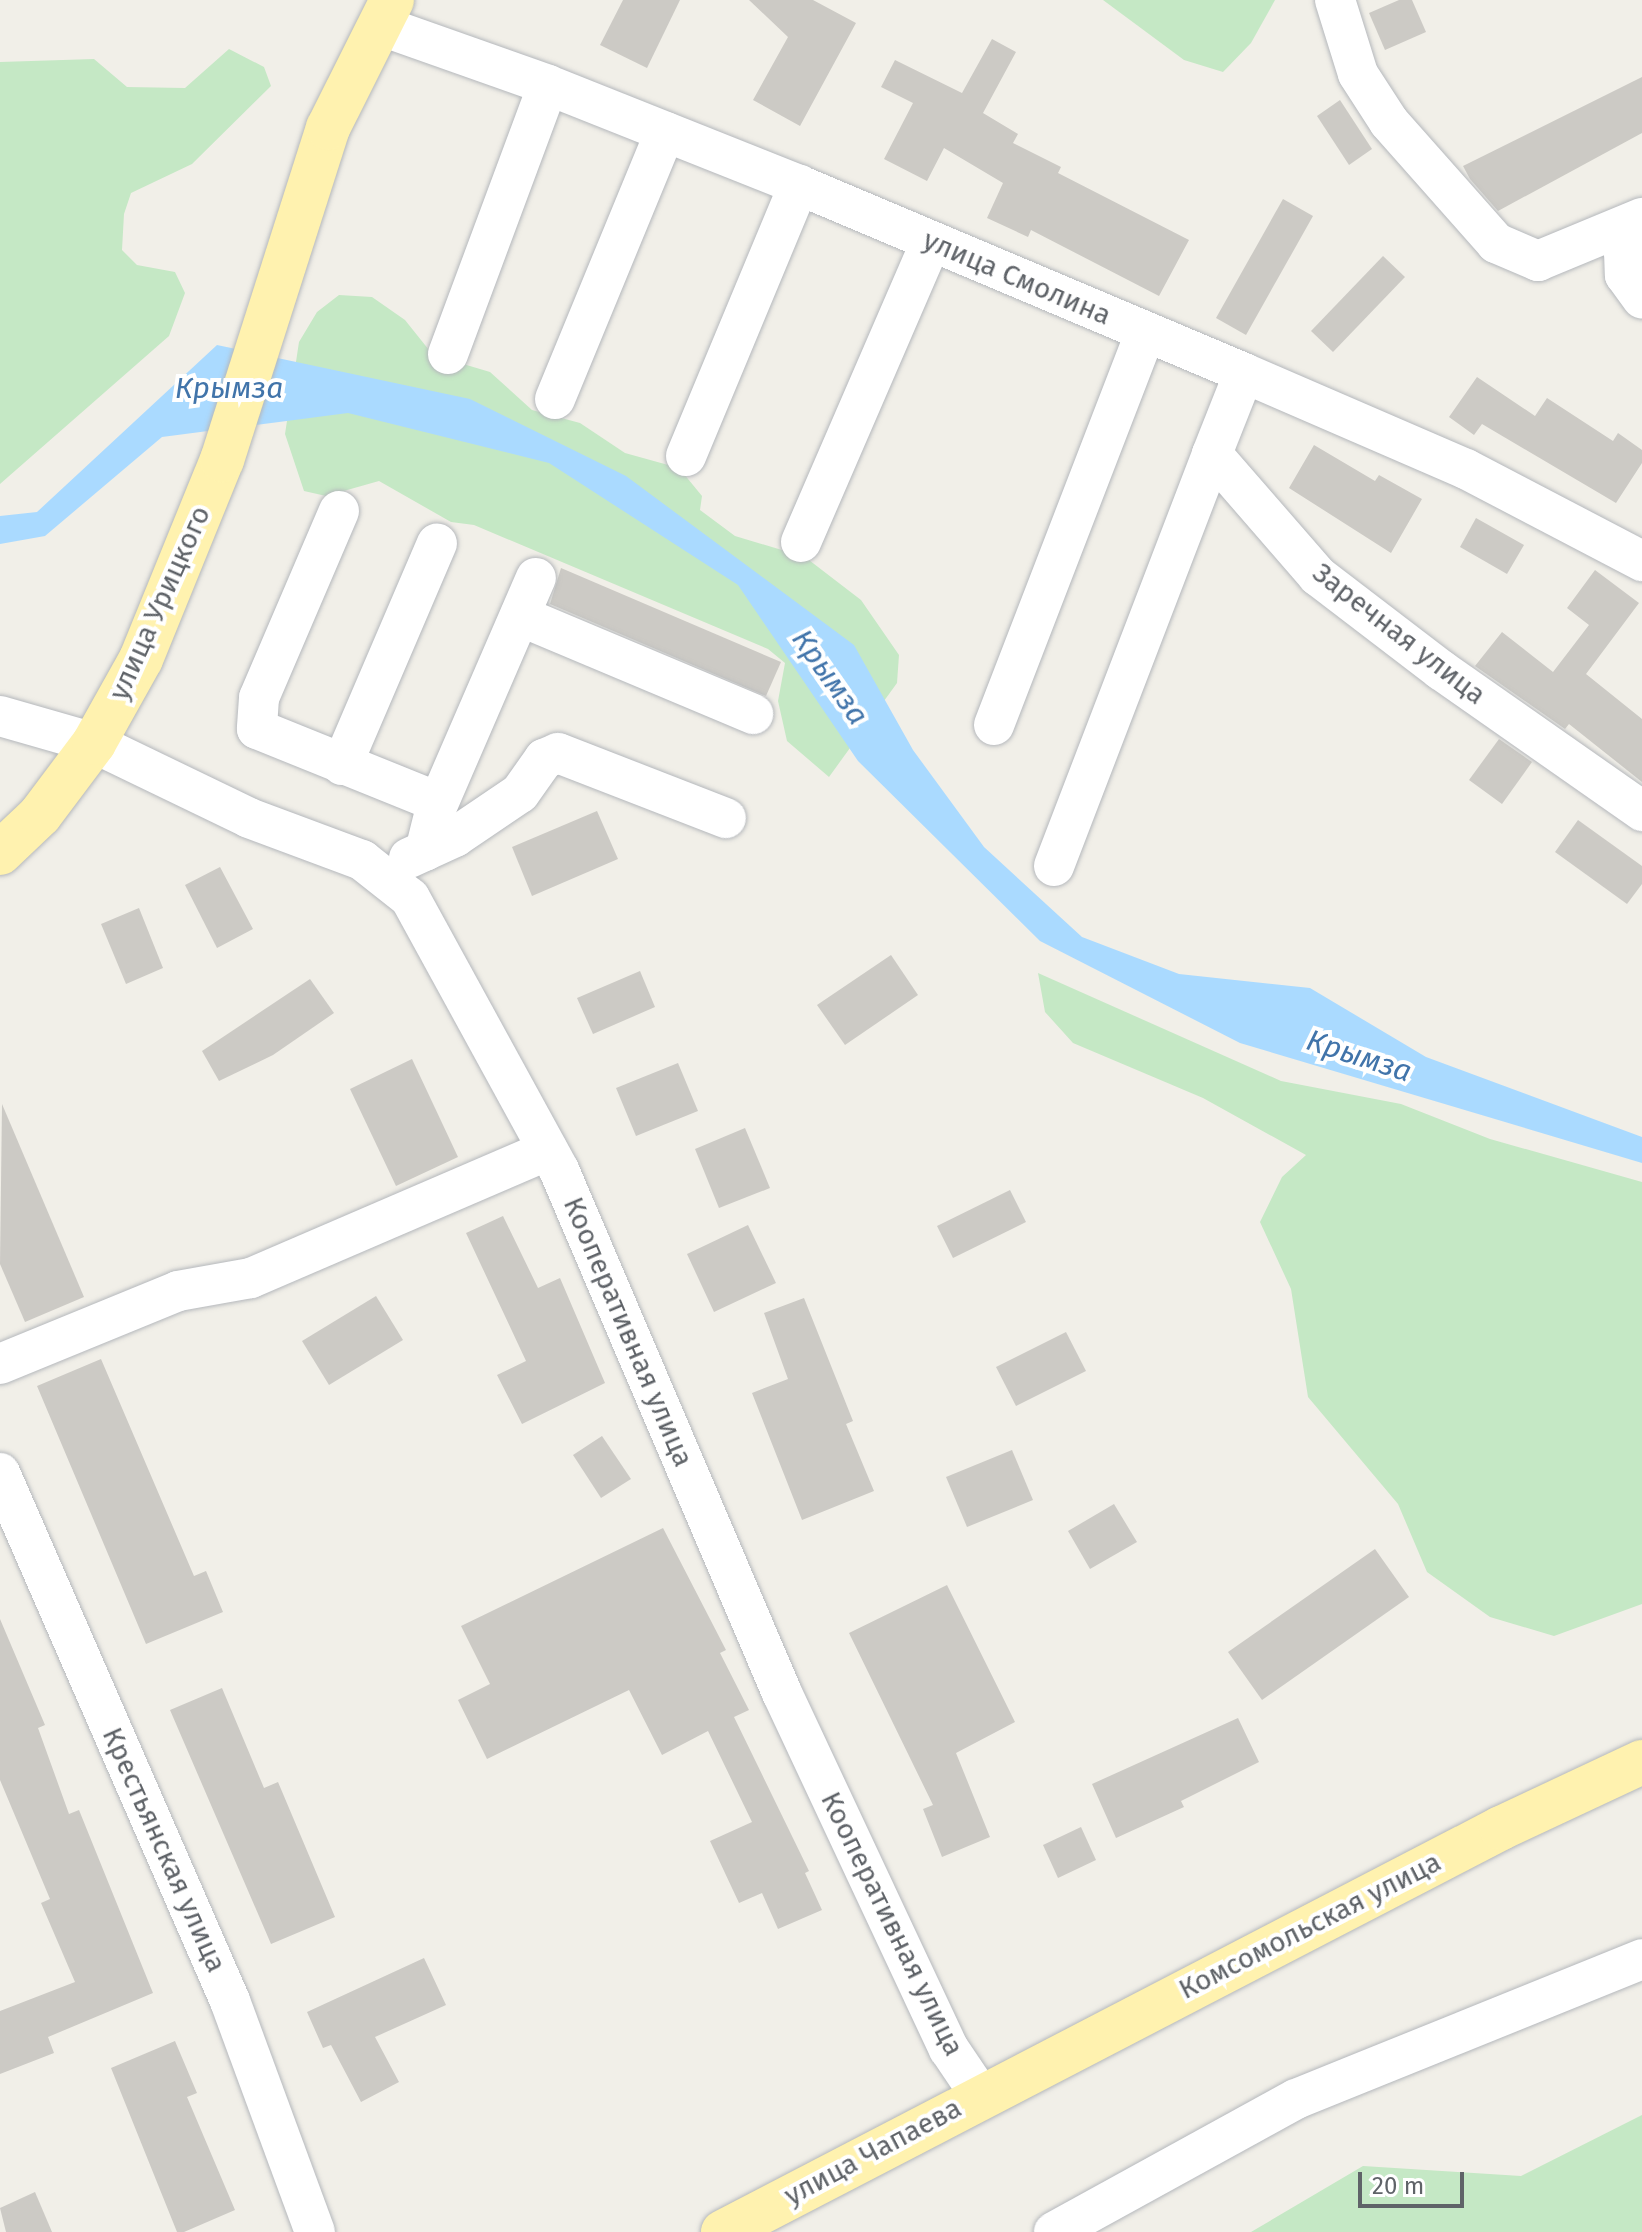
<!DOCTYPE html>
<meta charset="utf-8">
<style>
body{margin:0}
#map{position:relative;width:1642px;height:2232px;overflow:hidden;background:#f1efe8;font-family:"Fira Sans",sans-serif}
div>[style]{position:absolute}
.green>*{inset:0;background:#c5e8c5}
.water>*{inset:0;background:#aadaff}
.building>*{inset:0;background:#cccac5}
.roads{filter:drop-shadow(0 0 2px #b5b8bc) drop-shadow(0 0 2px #b5b8bc)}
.minor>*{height:40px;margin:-20px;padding:0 20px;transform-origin:20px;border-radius:20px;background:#fff}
.major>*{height:44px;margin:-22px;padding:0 22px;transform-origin:22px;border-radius:22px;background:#fff2af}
span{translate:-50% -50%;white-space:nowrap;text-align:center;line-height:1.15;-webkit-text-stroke:8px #fff;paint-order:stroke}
.street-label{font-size:28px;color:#5f6368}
.water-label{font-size:30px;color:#4174aa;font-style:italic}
.scale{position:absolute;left:1358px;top:2172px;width:106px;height:36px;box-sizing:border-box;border:4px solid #5f6368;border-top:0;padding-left:10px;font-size:24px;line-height:28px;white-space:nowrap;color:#5f6368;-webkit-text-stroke:6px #fff;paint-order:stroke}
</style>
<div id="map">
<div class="green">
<i style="clip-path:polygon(1103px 0,1275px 0,1251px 43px,1223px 72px,1184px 60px)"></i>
<i style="clip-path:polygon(229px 49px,264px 67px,271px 86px,192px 164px,131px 193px,124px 214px,122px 250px,137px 265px,175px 272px,185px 293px,169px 336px,0 484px,0 62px,94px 59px,127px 87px,185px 88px)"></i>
<i style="clip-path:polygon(339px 295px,372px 297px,405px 320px,433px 355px,490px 372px,532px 410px,580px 423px,625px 453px,679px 468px,702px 496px,700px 510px,735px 536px,805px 557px,861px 600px,899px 655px,897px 683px,829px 777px,787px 741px,778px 701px,785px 663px,768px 649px,474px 525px,451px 522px,379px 481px,326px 496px,304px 491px,285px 434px,299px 342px,317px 312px)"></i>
<i style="clip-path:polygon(1038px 973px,1281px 1081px,1401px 1104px,1490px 1139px,1642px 1182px,1642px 1604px,1554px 1636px,1490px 1617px,1427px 1572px,1398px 1504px,1308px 1397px,1291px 1289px,1260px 1222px,1282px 1177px,1306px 1155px,1203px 1098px,1073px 1043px,1045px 1012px)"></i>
<i style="clip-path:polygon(1642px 2115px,1642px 2232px,1251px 2232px,1363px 2166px,1521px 2176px)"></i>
</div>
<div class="water">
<i style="clip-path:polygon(217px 345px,470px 399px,626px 476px,854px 645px,913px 750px,984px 847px,1082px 937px,1179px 974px,1310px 988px,1426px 1057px,1642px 1137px,1642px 1163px,1240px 1043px,1040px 941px,858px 761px,738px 585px,549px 463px,348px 413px,162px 437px,45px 536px,0 544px,0 516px,37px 512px)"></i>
</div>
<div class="building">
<i style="clip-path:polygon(623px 0,680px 0,647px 68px,600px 45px)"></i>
<i style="clip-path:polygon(749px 0,813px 0,856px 23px,800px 126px,753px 100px,788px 37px)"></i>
<i style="clip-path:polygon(1399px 0,1412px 0,1426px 32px,1385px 50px,1369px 13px)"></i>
<i style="clip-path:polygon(992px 39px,1016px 52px,983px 113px,1018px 134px,1013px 143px,1061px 167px,1058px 173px,1189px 240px,1159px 296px,1031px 230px,1028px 237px,987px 218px,1003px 183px,944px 148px,927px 181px,884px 159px,913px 103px,881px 87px,895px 60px,962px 93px)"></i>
<i style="clip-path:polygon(1642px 77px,1642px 133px,1498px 211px,1470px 179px,1463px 166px)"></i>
<i style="clip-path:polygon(1340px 100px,1372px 149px,1349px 165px,1317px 116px)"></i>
<i style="clip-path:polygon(1283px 199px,1313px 216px,1246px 335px,1216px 318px)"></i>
<i style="clip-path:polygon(1383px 256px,1405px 277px,1333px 352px,1311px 331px)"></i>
<i style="clip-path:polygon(1477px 377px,1535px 416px,1547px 398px,1613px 441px,1618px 433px,1642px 450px,1642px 463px,1616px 503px,1482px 424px,1474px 435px,1449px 417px)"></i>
<i style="clip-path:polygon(1314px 445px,1375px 481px,1379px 475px,1422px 499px,1391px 553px,1289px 488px)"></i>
<i style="clip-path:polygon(1476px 518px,1524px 545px,1507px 574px,1460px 547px)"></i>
<i style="clip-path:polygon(561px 568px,781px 662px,766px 696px,550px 604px)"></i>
<i style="clip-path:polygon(1595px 570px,1639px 603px,1586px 674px,1642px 719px,1642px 782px,1569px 724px,1565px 729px,1475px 666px,1502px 632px,1553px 672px,1589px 625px,1567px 608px)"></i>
<i style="clip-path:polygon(1499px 739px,1532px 762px,1502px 804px,1469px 780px)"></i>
<i style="clip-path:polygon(597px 811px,618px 859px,532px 896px,512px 847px)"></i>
<i style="clip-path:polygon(1578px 820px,1642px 866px,1642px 884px,1627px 904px,1555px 852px)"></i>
<i style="clip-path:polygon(220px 867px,253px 929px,217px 948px,185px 885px)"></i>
<i style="clip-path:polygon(139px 908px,163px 968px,126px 984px,101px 924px)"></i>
<i style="clip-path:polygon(891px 955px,918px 995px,845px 1045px,817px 1005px)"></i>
<i style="clip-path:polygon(640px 971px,655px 1007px,593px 1034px,577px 998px)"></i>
<i style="clip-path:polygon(310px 979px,334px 1013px,273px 1055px,219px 1081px,202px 1051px)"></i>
<i style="clip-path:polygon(412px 1059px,458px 1157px,396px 1186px,350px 1089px)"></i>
<i style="clip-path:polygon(678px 1063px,698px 1111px,636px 1136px,616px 1088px)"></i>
<i style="clip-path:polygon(2px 1104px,84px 1297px,25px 1322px,0 1264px)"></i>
<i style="clip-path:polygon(745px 1128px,770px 1188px,719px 1208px,695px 1149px)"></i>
<i style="clip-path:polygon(1010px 1190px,1026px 1222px,953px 1258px,937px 1226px)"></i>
<i style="clip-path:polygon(503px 1216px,538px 1288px,560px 1278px,605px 1383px,522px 1424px,497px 1375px,526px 1361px,466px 1233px)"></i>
<i style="clip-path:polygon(748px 1225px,776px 1283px,714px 1312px,687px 1254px)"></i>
<i style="clip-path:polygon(376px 1296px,403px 1340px,329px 1385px,302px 1341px)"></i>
<i style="clip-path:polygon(804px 1298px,853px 1421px,846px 1424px,874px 1491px,802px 1520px,752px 1393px,788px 1379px,764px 1313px)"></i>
<i style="clip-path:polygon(1066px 1332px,1086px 1371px,1016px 1406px,996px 1367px)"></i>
<i style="clip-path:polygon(101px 1359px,194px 1576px,206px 1571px,223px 1612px,146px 1644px,37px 1386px)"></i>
<i style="clip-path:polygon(602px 1436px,631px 1479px,601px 1498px,573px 1455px)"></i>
<i style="clip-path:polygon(1012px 1450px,1033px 1500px,967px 1527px,946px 1477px)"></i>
<i style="clip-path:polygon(1114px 1504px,1137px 1542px,1090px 1569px,1068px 1531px)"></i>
<i style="clip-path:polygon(663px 1528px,726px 1650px,720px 1653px,749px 1710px,734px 1717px,809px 1871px,805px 1873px,822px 1910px,778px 1929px,762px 1893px,739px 1903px,710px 1841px,752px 1822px,708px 1731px,662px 1755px,629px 1690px,487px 1759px,458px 1700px,490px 1684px,461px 1626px)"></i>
<i style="clip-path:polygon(1375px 1549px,1409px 1597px,1262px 1700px,1228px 1652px)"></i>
<i style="clip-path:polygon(947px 1585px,1015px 1722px,956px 1753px,990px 1837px,942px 1857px,923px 1809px,933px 1805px,849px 1633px)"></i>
<i style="clip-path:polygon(0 1619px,45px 1725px,38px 1728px,69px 1814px,79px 1810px,153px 1993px,48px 2037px,54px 2053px,0 2074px,0 2011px,75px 1982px,41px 1903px,50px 1899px,0 1780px)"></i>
<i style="clip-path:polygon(222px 1688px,264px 1788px,278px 1782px,335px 1917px,271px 1944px,170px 1710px)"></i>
<i style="clip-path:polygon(1238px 1718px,1259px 1762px,1181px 1801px,1184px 1807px,1116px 1838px,1092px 1784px)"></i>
<i style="clip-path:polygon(1081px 1827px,1096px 1860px,1058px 1878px,1043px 1845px)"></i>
<i style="clip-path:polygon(424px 1958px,446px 2005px,375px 2037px,399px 2082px,361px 2102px,331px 2045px,323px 2048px,307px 2012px)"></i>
<i style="clip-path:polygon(175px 2041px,197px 2093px,187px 2097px,235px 2210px,184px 2232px,177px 2232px,111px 2068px)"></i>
<i style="clip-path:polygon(35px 2192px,52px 2232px,6px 2232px,0 2208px)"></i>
</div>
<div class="roads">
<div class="minor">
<i style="left:1335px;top:0;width:77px;rotate:72.7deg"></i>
<i style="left:1358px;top:74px;width:57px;rotate:57.1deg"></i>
<i style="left:1389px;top:122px;width:162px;rotate:48.5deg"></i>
<i style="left:1496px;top:243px;width:46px;rotate:23.2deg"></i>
<i style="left:1538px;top:261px;width:113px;rotate:-22.5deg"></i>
<i style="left:379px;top:25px;width:179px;rotate:19.5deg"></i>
<i style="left:548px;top:85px;width:270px;rotate:21.7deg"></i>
<i style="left:799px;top:185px;width:483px;rotate:22.9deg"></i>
<i style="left:1244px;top:373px;width:242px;rotate:23.4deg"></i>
<i style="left:1466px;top:469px;width:199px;rotate:27.6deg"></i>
<i style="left:1642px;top:230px;width:28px;rotate:131deg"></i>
<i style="left:1624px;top:251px;width:24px;rotate:88deg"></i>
<i style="left:1625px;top:275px;width:29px;rotate:54deg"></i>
<i style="left:448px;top:354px;width:287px;rotate:-69.6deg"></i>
<i style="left:1244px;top:373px;width:87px;rotate:111.6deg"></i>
<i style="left:1212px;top:454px;width:162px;rotate:49deg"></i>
<i style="left:1318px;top:576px;width:155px;rotate:37.4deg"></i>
<i style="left:1441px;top:670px;width:246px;rotate:35deg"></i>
<i style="left:555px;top:399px;width:289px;rotate:-67.6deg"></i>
<i style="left:686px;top:456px;width:294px;rotate:-67.4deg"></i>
<i style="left:339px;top:511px;width:203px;rotate:113.2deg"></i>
<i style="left:259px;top:698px;width:31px;rotate:94deg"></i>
<i style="left:257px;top:729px;width:187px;rotate:22deg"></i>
<i style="left:430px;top:799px;width:13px;rotate:67deg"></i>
<i style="left:435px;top:811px;width:41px;rotate:104deg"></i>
<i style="left:801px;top:542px;width:327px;rotate:-66.6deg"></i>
<i style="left:520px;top:616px;width:253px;rotate:22.8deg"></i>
<i style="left:0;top:716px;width:98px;rotate:16deg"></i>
<i style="left:94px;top:743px;width:172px;rotate:25.8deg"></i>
<i style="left:249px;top:818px;width:121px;rotate:20.4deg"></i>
<i style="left:362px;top:860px;width:61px;rotate:38.4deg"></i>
<i style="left:410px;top:898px;width:310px;rotate:61.3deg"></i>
<i style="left:559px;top:1170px;width:569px;rotate:66.91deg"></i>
<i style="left:782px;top:1693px;width:393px;rotate:64.9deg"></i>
<i style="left:949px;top:2049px;width:55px;rotate:56deg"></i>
<i style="left:994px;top:725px;width:421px;rotate:-68.9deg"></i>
<i style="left:342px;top:765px;width:241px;rotate:-66.8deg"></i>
<i style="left:435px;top:811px;width:254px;rotate:-66.6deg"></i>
<i style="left:409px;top:858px;width:51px;rotate:-24.5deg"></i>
<i style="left:455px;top:837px;width:78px;rotate:-34.1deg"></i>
<i style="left:520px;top:793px;width:42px;rotate:-54.8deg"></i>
<i style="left:544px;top:759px;width:15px;rotate:-23deg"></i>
<i style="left:558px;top:753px;width:180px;rotate:21.2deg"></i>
<i style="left:1054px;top:866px;width:441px;rotate:-69deg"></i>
<i style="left:0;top:1364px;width:192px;rotate:-22.3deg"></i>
<i style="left:178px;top:1291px;width:74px;rotate:-10.1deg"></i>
<i style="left:251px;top:1278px;width:323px;rotate:-23.3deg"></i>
<i style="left:0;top:1473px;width:576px;rotate:66.46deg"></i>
<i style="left:230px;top:2001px;width:246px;rotate:69.8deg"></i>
<i style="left:1054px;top:2232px;width:276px;rotate:-28.8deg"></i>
<i style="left:1296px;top:2099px;width:373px;rotate:-22deg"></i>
</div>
<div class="major">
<i style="left:0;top:853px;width:55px;rotate:-43.5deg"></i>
<i style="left:40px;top:815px;width:90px;rotate:-53.1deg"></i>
<i style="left:94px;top:743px;width:96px;rotate:-60.8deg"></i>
<i style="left:141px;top:659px;width:215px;rotate:-67.9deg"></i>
<i style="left:222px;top:460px;width:349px;rotate:-72.3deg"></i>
<i style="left:328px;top:128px;width:143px;rotate:-63.4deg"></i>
<i style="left:723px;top:2232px;width:877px;rotate:-27.44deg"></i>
<i style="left:1501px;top:1828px;width:156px;rotate:-25.1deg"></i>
</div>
</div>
<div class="street-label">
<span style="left:1017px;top:278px;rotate:23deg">улица Смолина</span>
<span style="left:160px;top:603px;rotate:-66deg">улица Урицкого</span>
<span style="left:1399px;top:634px;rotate:38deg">Заречная улица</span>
<span style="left:628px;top:1332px;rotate:67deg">Кооперативная улица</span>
<span style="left:164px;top:1850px;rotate:66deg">Крестьянская улица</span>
<span style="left:892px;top:1924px;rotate:64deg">Кооперативная улица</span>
<span style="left:1310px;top:1926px;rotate:-27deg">Комсомольская улица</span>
<span style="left:873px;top:2152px;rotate:-28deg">улица Чапаева</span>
</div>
<div class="water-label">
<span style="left:229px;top:388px">Крымза</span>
<span style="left:830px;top:677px;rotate:55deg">Крымза</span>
<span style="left:1359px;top:1056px;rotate:18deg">Крымза</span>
</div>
<div class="scale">20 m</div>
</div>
